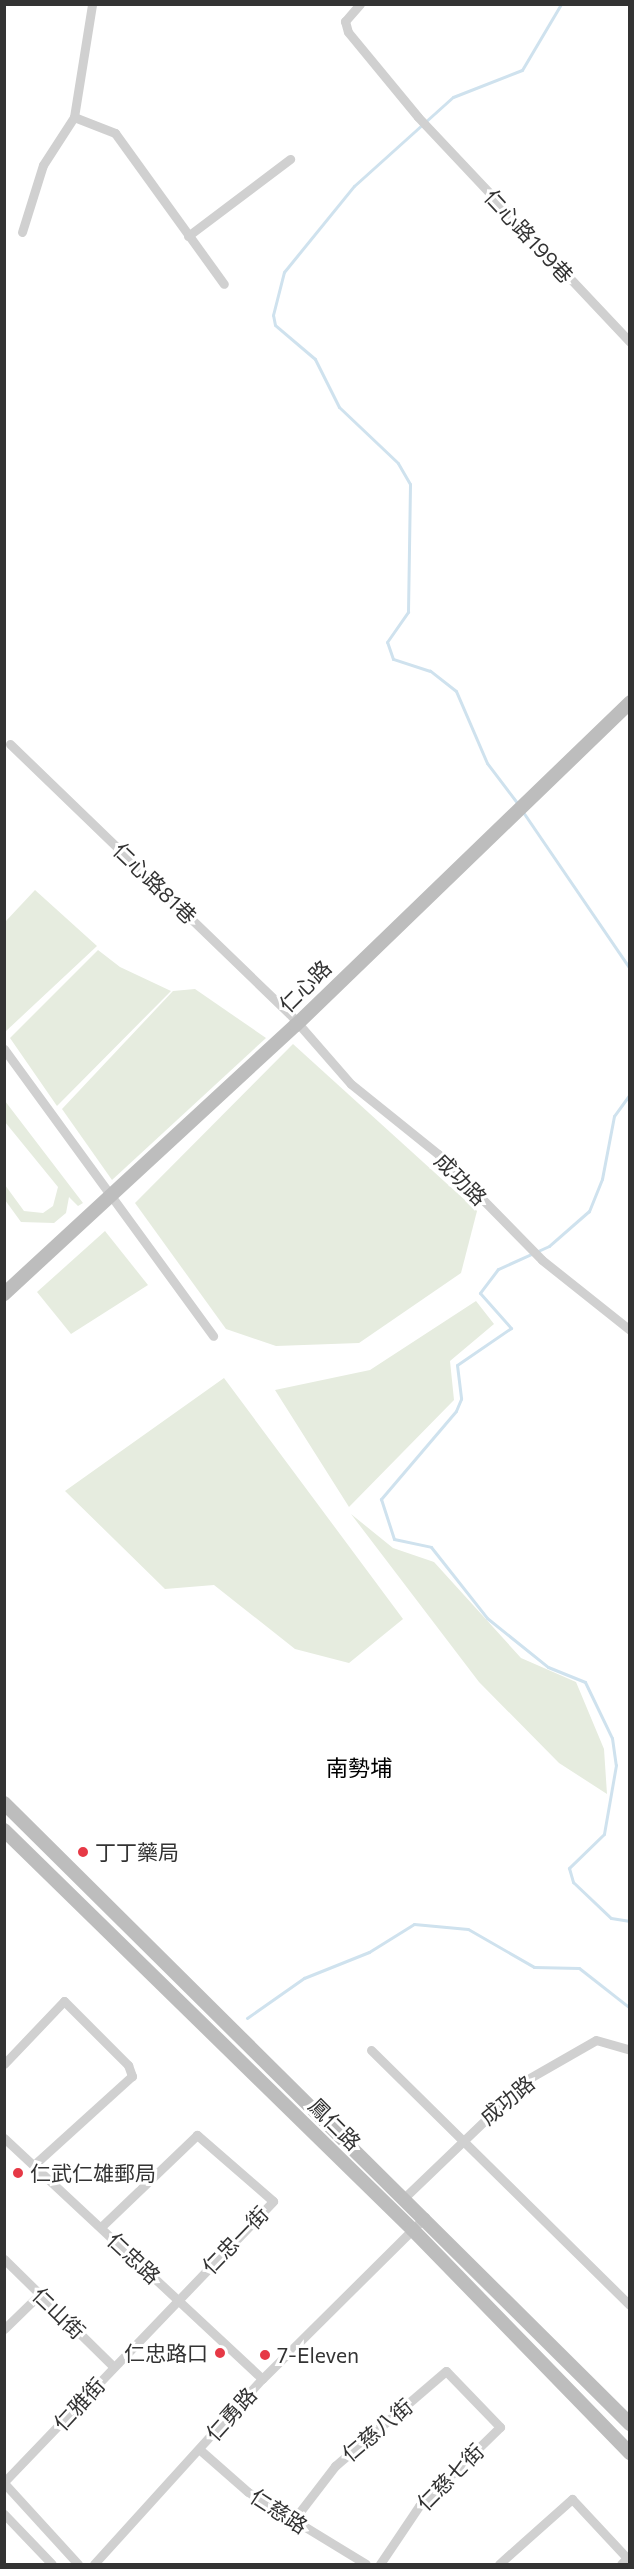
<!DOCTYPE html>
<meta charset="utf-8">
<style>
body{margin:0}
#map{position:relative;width:634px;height:2569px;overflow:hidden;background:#fff;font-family:Commissioner,"Noto Sans TC",sans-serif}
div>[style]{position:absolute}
.green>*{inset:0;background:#e6ecdf}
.stream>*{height:3px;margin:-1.5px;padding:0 1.5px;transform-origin:1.5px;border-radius:1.5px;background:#cfe2ee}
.street>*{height:9px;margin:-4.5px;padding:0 4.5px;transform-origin:4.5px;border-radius:4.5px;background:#d0d0d0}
.secondary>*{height:14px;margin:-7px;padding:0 7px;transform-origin:7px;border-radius:7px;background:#bdbdbd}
.dots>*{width:16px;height:16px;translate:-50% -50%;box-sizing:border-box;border:3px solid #fff;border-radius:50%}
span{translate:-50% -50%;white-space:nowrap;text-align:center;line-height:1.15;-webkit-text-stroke:6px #fff;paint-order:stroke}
.street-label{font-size:21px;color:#333}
.poi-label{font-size:21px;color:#333}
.left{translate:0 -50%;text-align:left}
.right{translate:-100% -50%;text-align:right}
.neighbourhood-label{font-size:22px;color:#000}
.frame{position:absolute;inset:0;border:6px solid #333;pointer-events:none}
</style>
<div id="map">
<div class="green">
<i style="clip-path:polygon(35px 890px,97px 946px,5px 1032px,5px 922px)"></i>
<i style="clip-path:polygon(98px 950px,120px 967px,171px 991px,57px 1106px,10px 1038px)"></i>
<i style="clip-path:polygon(195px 989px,266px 1038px,112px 1180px,62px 1109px,173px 991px)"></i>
<i style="clip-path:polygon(293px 1044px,477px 1211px,461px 1273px,359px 1343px,276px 1346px,226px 1329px,135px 1203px)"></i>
<i style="clip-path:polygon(5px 1101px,83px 1203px,78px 1206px,69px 1197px,66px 1213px,54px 1223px,21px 1222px,5px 1200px,5px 1185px,24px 1211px,43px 1213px,53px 1206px,58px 1187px,5px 1122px)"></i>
<i style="clip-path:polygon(105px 1231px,148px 1285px,71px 1334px,37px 1292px)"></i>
<i style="clip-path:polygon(476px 1301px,494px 1324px,450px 1361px,454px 1400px,349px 1507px,275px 1390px,370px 1370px)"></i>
<i style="clip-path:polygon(224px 1378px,403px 1619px,349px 1663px,295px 1649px,214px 1585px,165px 1589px,65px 1491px)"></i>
<i style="clip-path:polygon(351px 1514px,393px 1548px,434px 1562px,521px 1658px,576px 1682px,604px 1749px,607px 1794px,559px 1763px,479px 1682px)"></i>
</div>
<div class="stream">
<i style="left:518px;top:804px;width:51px;rotate:-127.1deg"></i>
<i style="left:487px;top:763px;width:78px;rotate:-113.3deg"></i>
<i style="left:456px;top:691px;width:33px;rotate:-142deg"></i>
<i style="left:430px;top:671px;width:39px;rotate:-162deg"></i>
<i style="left:393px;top:659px;width:18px;rotate:-109deg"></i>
<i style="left:387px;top:642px;width:37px;rotate:-55deg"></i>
<i style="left:408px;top:612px;width:128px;rotate:-89.1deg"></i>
<i style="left:410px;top:484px;width:24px;rotate:-120deg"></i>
<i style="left:398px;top:463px;width:81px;rotate:-136.5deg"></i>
<i style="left:339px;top:407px;width:54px;rotate:-116.6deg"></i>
<i style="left:315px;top:359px;width:52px;rotate:-139.6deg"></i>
<i style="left:275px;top:325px;width:10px;rotate:-101deg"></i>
<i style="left:273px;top:315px;width:44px;rotate:-75.7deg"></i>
<i style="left:284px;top:272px;width:111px;rotate:-50.9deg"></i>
<i style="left:354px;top:186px;width:133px;rotate:-42deg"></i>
<i style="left:453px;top:97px;width:74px;rotate:-21.4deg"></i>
<i style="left:522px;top:70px;width:77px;rotate:-59.4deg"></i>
<i style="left:523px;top:812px;width:190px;rotate:55.7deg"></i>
<i style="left:630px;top:1094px;width:27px;rotate:126deg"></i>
<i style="left:614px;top:1116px;width:64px;rotate:100.8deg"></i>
<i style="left:602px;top:1179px;width:35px;rotate:112deg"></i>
<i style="left:589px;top:1211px;width:53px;rotate:138.8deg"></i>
<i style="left:549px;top:1246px;width:56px;rotate:155.7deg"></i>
<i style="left:498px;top:1269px;width:30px;rotate:127deg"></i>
<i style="left:480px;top:1293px;width:47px;rotate:48.5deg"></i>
<i style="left:511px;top:1328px;width:65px;rotate:145.6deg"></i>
<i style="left:457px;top:1365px;width:34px;rotate:83deg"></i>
<i style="left:461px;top:1399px;width:13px;rotate:113deg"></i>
<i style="left:456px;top:1411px;width:116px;rotate:130.4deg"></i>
<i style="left:381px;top:1499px;width:42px;rotate:72deg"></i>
<i style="left:394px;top:1539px;width:38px;rotate:12deg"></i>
<i style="left:431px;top:1547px;width:90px;rotate:51.7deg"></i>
<i style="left:487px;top:1618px;width:78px;rotate:38.8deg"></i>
<i style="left:548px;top:1667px;width:40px;rotate:22deg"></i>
<i style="left:585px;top:1682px;width:62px;rotate:64.3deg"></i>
<i style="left:612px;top:1738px;width:27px;rotate:82deg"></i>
<i style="left:616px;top:1765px;width:70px;rotate:99.9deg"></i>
<i style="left:604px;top:1834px;width:49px;rotate:135.8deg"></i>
<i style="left:569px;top:1868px;width:15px;rotate:74deg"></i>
<i style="left:573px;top:1882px;width:52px;rotate:43.5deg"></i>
<i style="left:611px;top:1918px;width:19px;rotate:9deg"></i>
<i style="left:247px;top:2018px;width:70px;rotate:-35.1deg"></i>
<i style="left:304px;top:1978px;width:70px;rotate:-21.8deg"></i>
<i style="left:369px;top:1952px;width:53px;rotate:-31.9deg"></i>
<i style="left:414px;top:1924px;width:54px;rotate:5.3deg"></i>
<i style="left:468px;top:1929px;width:76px;rotate:29.9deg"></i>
<i style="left:534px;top:1967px;width:45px;rotate:1.3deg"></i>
<i style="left:579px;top:1968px;width:65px;rotate:38.1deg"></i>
</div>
<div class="street">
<i style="left:360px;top:4px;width:23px;rotate:131deg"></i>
<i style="left:345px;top:21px;width:11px;rotate:75deg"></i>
<i style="left:348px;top:32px;width:110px;rotate:50.5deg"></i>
<i style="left:418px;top:117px;width:309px;rotate:46.7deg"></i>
<i style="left:74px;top:117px;width:44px;rotate:21.3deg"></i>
<i style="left:115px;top:133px;width:186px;rotate:54.2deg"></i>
<i style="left:22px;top:232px;width:70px;rotate:-72.6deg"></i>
<i style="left:43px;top:165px;width:57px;rotate:-57.1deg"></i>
<i style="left:74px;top:117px;width:114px;rotate:-80.9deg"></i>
<i style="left:188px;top:236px;width:128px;rotate:-37deg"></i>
<i style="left:10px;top:744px;width:388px;rotate:44deg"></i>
<i style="left:289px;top:1013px;width:94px;rotate:48.9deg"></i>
<i style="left:351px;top:1084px;width:112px;rotate:38.8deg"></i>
<i style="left:438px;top:1154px;width:148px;rotate:45.5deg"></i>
<i style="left:542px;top:1260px;width:112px;rotate:38.5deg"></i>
<i style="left:4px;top:1049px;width:355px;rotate:53.9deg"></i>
<i style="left:371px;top:2050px;width:363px;rotate:44.6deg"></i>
<i style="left:4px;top:2064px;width:87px;rotate:-46.4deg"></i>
<i style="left:64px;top:2001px;width:91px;rotate:45deg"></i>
<i style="left:128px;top:2065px;width:12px;rotate:70deg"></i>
<i style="left:132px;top:2076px;width:132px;rotate:137.8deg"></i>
<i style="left:4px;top:2138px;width:353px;rotate:43deg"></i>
<i style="left:404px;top:2198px;width:172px;rotate:-43.8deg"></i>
<i style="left:528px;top:2079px;width:78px;rotate:-29.8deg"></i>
<i style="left:596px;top:2040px;width:35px;rotate:16deg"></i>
<i style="left:4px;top:2259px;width:154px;rotate:44.5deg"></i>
<i style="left:4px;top:2329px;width:50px;rotate:-44.2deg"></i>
<i style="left:199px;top:2449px;width:65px;rotate:41.3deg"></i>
<i style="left:248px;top:2492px;width:138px;rotate:31.4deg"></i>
<i style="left:4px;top:2482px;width:389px;rotate:-46.2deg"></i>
<i style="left:273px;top:2201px;width:101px;rotate:-139deg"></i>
<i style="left:197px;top:2135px;width:133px;rotate:136.2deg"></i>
<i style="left:4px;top:2483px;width:110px;rotate:47.6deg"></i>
<i style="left:4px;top:2514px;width:69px;rotate:46.2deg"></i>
<i style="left:292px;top:2522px;width:71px;rotate:-52.5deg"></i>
<i style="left:335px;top:2466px;width:146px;rotate:-40.6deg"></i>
<i style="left:446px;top:2371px;width:78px;rotate:46deg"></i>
<i style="left:500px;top:2427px;width:113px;rotate:135.7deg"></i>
<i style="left:419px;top:2506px;width:70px;rotate:123.9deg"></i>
<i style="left:94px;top:2564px;width:250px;rotate:-47.8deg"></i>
<i style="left:262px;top:2379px;width:230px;rotate:-44.8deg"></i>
<i style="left:499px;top:2564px;width:98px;rotate:-41.7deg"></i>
<i style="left:572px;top:2499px;width:81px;rotate:47deg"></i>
<i style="left:627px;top:2558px;width:8px;rotate:135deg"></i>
</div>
<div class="secondary">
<i style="left:4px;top:1294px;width:397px;rotate:-42.7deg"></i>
<i style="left:296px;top:1025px;width:465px;rotate:-44deg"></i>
<i style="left:4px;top:1803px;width:882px;rotate:44.77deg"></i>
<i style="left:4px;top:1830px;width:571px;rotate:44.36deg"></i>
<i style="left:412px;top:2229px;width:313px;rotate:45.8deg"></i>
</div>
<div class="dots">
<i style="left:83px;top:1852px;background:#e63946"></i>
<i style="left:18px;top:2173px;background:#e63946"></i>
<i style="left:220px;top:2353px;background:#e63946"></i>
<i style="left:265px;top:2355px;background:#e63946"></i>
</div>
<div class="street-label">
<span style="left:529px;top:236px;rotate:47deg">仁心路199巷</span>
<span style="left:155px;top:883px;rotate:44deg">仁心路81巷</span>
<span style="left:305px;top:986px;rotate:-45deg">仁心路</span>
<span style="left:461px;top:1179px;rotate:45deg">成功路</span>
<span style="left:507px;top:2100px;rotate:-40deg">成功路</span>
<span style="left:335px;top:2124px;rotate:45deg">鳳仁路</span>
<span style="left:235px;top:2240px;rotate:-46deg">仁忠一街</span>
<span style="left:134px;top:2258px;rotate:43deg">仁忠路</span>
<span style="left:59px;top:2313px;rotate:44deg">仁山街</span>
<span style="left:79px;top:2404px;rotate:-47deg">仁雅街</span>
<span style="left:231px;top:2414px;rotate:-48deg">仁勇路</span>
<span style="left:377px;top:2430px;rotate:-40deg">仁慈八街</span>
<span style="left:450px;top:2477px;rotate:-45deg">仁慈七街</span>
<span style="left:279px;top:2511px;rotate:33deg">仁慈路</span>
</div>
<div class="poi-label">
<span class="left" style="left:95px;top:1852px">丁丁藥局</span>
<span class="left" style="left:30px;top:2173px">仁武仁雄郵局</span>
<span class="right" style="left:208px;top:2353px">仁忠路口</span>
<span class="left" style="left:277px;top:2355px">7-Eleven</span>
</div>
<div class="neighbourhood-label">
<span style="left:359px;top:1768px">南勢埔</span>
</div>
<div class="frame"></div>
</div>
